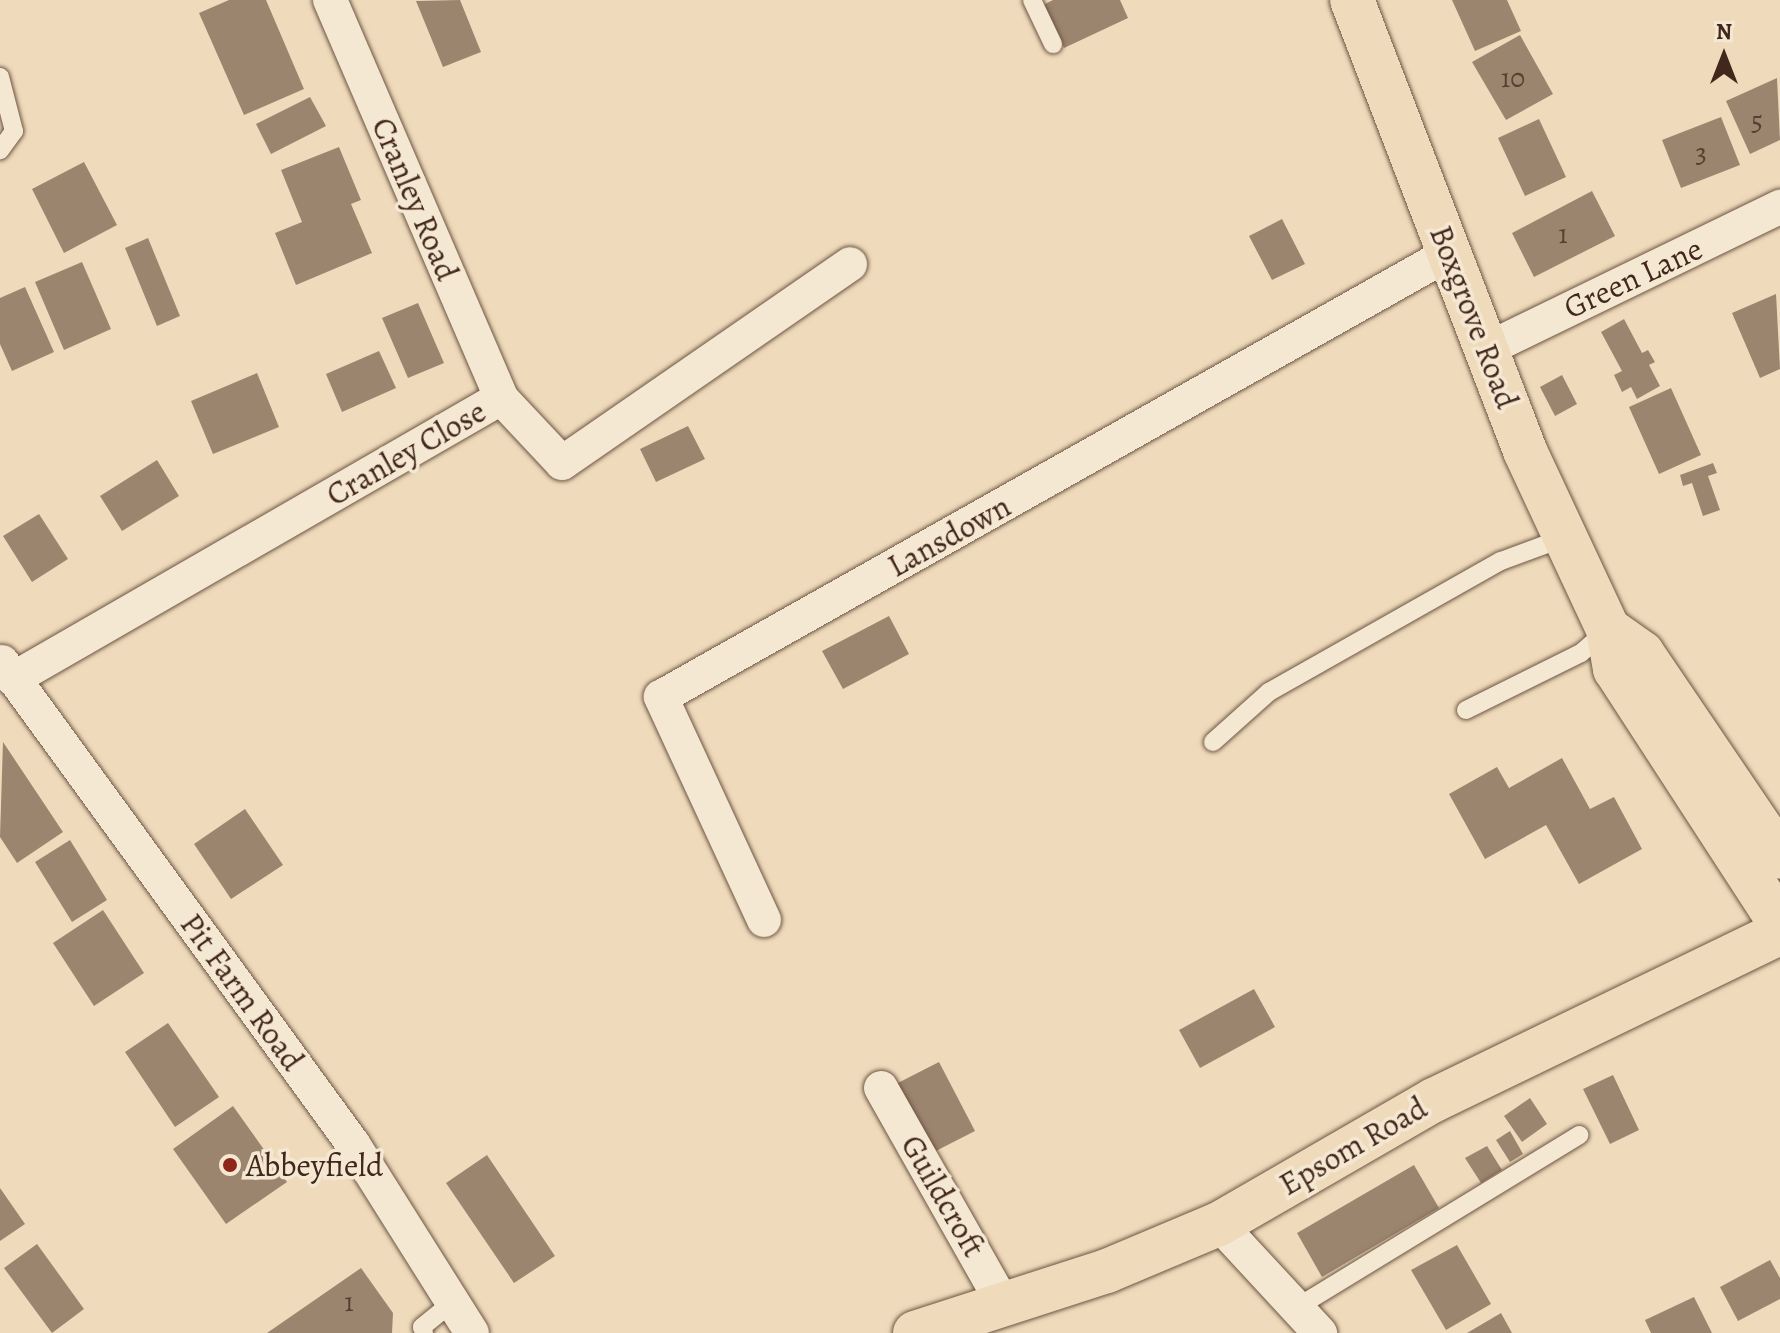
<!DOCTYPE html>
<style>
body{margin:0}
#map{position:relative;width:1780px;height:1333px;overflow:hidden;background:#efdbbb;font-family:Alegreya,serif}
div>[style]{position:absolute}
.building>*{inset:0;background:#9c856f}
.roads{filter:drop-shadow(0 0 2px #6d5544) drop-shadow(0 0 2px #6d5544)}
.lane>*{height:18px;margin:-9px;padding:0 9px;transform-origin:9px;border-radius:9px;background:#f5e8d3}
.street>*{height:34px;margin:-17px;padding:0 17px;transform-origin:17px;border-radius:17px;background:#f5e8d3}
.primary>*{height:44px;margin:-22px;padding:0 22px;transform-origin:22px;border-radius:22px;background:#efdbbb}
.dots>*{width:22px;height:22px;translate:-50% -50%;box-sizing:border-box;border:4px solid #f5e8d3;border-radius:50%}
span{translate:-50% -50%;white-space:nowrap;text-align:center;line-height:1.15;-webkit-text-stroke:7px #f5e8d3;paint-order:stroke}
.number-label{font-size:28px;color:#583f31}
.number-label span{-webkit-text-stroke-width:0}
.street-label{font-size:32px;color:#42281c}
.poi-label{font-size:32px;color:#42281c}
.left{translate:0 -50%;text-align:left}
.north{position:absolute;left:1684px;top:16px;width:80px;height:80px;-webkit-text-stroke:6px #f5e8d3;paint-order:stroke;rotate:0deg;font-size:22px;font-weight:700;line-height:32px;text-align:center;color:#42281c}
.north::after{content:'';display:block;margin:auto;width:28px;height:36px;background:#42281c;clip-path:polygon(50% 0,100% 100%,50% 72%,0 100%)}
</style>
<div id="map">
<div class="building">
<i style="clip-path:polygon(229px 0,266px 0,304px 89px,244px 115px,199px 13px)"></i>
<i style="clip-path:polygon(460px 0,481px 52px,443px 67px,416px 1px)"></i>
<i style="clip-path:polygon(1053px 0,1120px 0,1128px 18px,1064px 48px,1043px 5px)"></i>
<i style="clip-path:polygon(1452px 0,1507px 0,1521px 31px,1475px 51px)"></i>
<i style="clip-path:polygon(1520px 35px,1553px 94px,1506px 120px,1472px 62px)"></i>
<i style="clip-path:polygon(1777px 78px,1780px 140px,1750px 154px,1726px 101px)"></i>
<i style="clip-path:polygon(310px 97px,326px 126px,271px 154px,256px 124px)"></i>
<i style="clip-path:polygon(1721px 117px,1740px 165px,1681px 188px,1662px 140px)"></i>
<i style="clip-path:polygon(1539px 119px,1566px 177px,1525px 196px,1498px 138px)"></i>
<i style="clip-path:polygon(339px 147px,361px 200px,351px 204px,372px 253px,296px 285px,275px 233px,302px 222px,281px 170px)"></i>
<i style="clip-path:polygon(84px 162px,117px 225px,64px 253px,32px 189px)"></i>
<i style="clip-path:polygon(1592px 191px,1615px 236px,1534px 277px,1512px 233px)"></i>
<i style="clip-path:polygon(1282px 219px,1305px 264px,1272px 280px,1249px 236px)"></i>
<i style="clip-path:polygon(148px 238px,180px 316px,157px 326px,125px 248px)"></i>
<i style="clip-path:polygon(82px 262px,111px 329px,64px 350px,35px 282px)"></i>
<i style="clip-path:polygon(25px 287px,54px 352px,12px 371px,0 344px,0 298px)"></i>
<i style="clip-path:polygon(1776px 294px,1780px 369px,1760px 378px,1732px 313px)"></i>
<i style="clip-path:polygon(418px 303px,444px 363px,408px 378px,382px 318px)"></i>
<i style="clip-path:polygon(1624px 319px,1642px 353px,1648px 350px,1655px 362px,1649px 365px,1660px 386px,1637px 399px,1631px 387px,1622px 392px,1614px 375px,1622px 371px,1601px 332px)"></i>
<i style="clip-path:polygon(379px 351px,396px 388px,342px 412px,326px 374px)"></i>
<i style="clip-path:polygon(257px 373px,279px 427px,213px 454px,191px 401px)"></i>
<i style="clip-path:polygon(1562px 375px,1577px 404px,1555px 416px,1540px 387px)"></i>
<i style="clip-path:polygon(1671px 388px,1701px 455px,1659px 474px,1629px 407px)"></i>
<i style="clip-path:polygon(688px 426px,705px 459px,656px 482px,640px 449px)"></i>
<i style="clip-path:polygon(157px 460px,179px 496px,122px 531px,100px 496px)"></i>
<i style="clip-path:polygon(1713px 463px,1717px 473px,1708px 476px,1720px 510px,1703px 516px,1692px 483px,1683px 486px,1680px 475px)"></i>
<i style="clip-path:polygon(39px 514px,68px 559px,32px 582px,3px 536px)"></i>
<i style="clip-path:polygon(889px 616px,909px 654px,843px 689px,822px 651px)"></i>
<i style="clip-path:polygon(3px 742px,63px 832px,17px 863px,0 837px)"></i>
<i style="clip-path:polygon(1562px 758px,1590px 809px,1614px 797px,1642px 849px,1579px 884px,1546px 825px,1485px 859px,1449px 794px,1497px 767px,1509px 788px)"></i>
<i style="clip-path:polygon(245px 809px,283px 865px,231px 899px,194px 844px)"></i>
<i style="clip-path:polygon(70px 840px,107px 900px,72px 922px,35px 862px)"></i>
<i style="clip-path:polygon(103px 910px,144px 973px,94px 1006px,53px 943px)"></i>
<i style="clip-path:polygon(1254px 989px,1275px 1027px,1200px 1068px,1179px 1030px)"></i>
<i style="clip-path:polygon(168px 1023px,219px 1097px,175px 1127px,125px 1052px)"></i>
<i style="clip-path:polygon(939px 1062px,975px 1131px,926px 1156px,890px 1087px)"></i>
<i style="clip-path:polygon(1613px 1075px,1639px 1130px,1610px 1144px,1583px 1089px)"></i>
<i style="clip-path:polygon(1530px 1098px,1547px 1124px,1522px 1142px,1504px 1116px)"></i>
<i style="clip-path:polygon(233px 1106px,287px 1182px,226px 1224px,173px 1149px)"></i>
<i style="clip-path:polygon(1510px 1131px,1523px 1154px,1510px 1162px,1496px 1140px)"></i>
<i style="clip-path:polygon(1487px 1146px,1502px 1170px,1481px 1183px,1465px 1158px)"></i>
<i style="clip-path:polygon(487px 1155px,555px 1256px,514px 1283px,446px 1183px)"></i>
<i style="clip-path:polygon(1414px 1165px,1439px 1208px,1322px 1277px,1297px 1233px)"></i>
<i style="clip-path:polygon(0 1188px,25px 1224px,0 1241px)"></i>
<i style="clip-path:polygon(37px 1244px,84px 1309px,52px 1333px,4px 1268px)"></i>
<i style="clip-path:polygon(1457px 1245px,1491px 1304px,1446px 1330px,1411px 1270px)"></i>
<i style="clip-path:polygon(1770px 1260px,1780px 1278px,1780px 1299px,1738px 1321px,1720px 1287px)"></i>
<i style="clip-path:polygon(361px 1268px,393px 1313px,392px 1333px,267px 1333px)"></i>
<i style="clip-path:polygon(1694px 1297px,1712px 1333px,1651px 1333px,1645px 1320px)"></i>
<i style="clip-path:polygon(1501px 1313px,1512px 1333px,1467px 1333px)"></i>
</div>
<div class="roads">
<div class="lane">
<i style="left:1032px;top:0;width:49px;rotate:64.5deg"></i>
<i style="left:0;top:77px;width:56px;rotate:75.5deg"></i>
<i style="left:14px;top:131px;width:24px;rotate:126deg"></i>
<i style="left:1466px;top:710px;width:128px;rotate:-26.4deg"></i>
<i style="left:1581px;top:653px;width:33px;rotate:-41deg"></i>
<i style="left:1213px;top:742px;width:75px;rotate:-41.8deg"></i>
<i style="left:1269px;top:692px;width:266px;rotate:-29.5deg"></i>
<i style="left:1501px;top:561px;width:69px;rotate:-20.3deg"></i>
<i style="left:1296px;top:1308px;width:332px;rotate:-31.4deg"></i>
<i style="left:424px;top:1333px;width:6px;rotate:-108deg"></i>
<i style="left:422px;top:1327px;width:40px;rotate:-39deg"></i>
</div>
<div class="street">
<i style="left:330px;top:0;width:433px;rotate:66.7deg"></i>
<i style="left:1487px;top:349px;width:326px;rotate:-25.9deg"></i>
<i style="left:2px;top:662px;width:596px;rotate:53.94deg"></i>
<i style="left:353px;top:1144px;width:223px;rotate:57.8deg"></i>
<i style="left:13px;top:679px;width:563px;rotate:-29.93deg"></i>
<i style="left:501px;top:398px;width:89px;rotate:46.8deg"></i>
<i style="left:562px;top:463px;width:350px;rotate:-34.6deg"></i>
<i style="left:764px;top:920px;width:246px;rotate:-114.8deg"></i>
<i style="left:661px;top:697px;width:905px;rotate:-29.37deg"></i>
<i style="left:881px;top:1088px;width:249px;rotate:60.5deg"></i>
<i style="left:1219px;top:1224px;width:149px;rotate:47.2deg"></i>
</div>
<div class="primary">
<i style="left:1352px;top:0;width:483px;rotate:69deg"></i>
<i style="left:1525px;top:451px;width:196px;rotate:65deg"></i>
<i style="left:1608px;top:629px;width:41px;rotate:80.1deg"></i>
<i style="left:1615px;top:669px;width:303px;rotate:57deg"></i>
<i style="left:1608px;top:629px;width:42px;rotate:35.2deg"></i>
<i style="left:1642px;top:653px;width:246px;rotate:55.9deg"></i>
<i style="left:915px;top:1333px;width:202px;rotate:-17.9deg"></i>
<i style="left:1107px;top:1271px;width:121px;rotate:-22.8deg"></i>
<i style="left:1219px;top:1224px;width:248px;rotate:-30deg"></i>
<i style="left:1434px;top:1100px;width:384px;rotate:-25.8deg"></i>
</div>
</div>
<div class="dots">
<i style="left:230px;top:1165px;background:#8f2418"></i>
</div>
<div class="number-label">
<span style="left:1513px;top:78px">10</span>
<span style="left:1757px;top:121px">5</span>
<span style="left:1701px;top:153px">3</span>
<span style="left:1563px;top:234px">1</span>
<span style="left:349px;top:1302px">1</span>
</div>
<div class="street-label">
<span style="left:415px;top:199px;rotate:67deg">Cranley Road</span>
<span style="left:1633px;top:278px;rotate:-25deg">Green Lane</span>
<span style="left:1474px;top:317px;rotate:69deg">Boxgrove Road</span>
<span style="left:406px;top:453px;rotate:-30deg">Cranley Close</span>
<span style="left:949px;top:536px;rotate:-29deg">Lansdown</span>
<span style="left:242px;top:992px;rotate:54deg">Pit Farm Road</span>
<span style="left:1353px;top:1146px;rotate:-30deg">Epsom Road</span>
<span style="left:943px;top:1196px;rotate:60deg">Guildcroft</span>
</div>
<div class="poi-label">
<span class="left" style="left:246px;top:1165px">Abbeyfield</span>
</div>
<div class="north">N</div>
</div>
